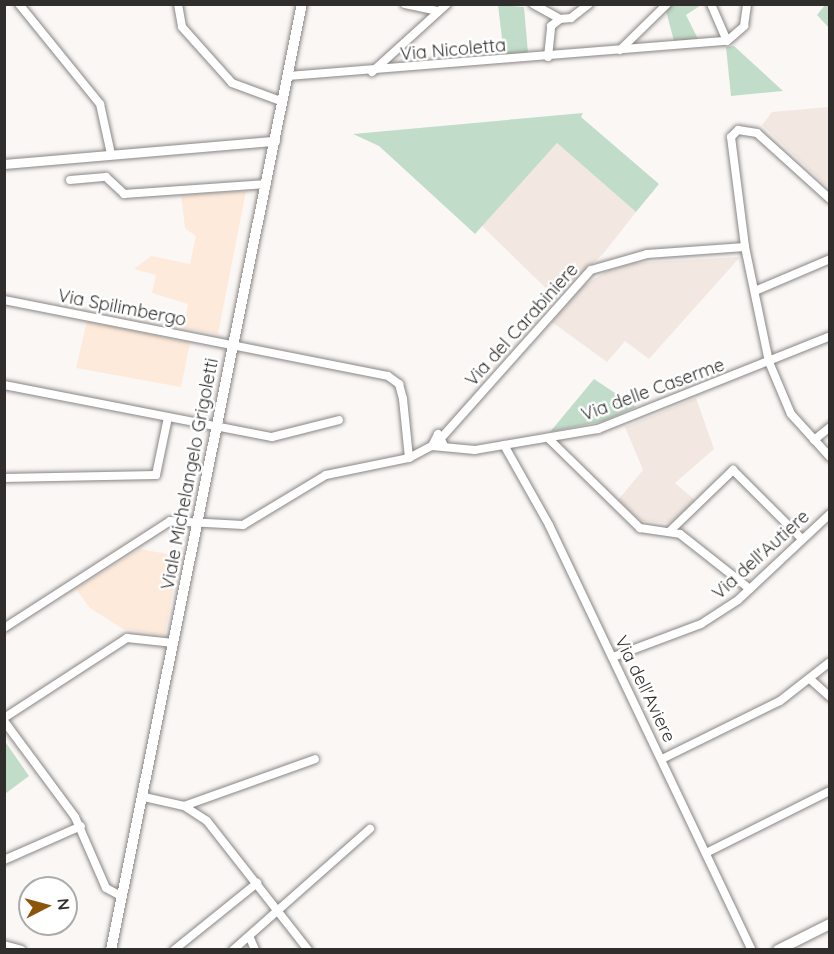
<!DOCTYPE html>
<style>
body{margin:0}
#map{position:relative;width:834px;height:954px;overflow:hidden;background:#fbf7f5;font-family:Quicksand,sans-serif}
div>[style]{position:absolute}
.commercial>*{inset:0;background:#feeada}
.built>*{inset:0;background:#f2e7e1}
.green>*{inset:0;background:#c1ddc9}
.roads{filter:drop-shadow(0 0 2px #898684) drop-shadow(0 0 2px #898684)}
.minor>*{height:8px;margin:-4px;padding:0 4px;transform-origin:4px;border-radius:4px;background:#fff}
.tertiary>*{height:9px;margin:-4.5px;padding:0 4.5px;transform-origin:4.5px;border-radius:4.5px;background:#fff}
.secondary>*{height:10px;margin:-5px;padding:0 5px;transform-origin:5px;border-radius:5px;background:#fff}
span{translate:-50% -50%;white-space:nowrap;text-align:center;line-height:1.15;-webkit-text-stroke:5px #fff;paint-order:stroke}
.street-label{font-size:18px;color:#2f2e2d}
.frame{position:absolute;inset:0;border:6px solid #2f2e2d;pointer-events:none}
.north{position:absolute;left:18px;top:876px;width:60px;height:60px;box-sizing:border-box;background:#fff;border:2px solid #acabab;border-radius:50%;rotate:84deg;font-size:16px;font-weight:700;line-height:24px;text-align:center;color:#2f2e2d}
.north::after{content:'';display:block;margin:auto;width:21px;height:27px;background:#8d550b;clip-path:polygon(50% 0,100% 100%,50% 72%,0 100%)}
</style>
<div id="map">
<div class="commercial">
<i style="clip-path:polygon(246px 191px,218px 334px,184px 328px,188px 304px,152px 293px,156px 275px,134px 269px,151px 256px,190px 264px,196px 236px,185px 228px,181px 195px)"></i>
<i style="clip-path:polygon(87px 321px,190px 343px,181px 387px,76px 368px)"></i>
<i style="clip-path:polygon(140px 549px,179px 556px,165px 635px,123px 629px,90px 608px,76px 589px)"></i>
</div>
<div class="built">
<i style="clip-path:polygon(829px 107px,830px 107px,829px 188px,762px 125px,772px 112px)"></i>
<i style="clip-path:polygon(557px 143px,636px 212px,603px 254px,555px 297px,482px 226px)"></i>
<i style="clip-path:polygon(740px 257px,649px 359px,625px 341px,607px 362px,552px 322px,582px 287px,607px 271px,634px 263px)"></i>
<i style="clip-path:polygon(696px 398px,714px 449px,675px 483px,696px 501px,671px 523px,641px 521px,618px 500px,643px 470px,625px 427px)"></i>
</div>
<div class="green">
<i style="clip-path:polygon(673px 4px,701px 5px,686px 15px,698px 39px,674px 41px,666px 11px)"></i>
<i style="clip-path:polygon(498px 5px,524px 7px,528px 53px,504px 55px)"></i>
<i style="clip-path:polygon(825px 5px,829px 5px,829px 28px,817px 15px)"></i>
<i style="clip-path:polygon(734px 46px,783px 91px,731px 96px,726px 47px)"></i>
<i style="clip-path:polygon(583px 113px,581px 117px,659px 184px,636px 212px,557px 143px,475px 234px,379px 146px,353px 134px)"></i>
<i style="clip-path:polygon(594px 379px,636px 407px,604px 421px,550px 432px)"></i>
<i style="clip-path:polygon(4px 740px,29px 776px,5px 794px,4px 793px)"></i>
</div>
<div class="roads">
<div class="minor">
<i style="left:19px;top:4px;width:129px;rotate:51deg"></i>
<i style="left:100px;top:104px;width:51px;rotate:77.6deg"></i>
<i style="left:178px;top:4px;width:23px;rotate:80deg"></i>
<i style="left:182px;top:27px;width:75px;rotate:48.2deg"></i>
<i style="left:232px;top:83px;width:54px;rotate:20.4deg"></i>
<i style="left:405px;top:4px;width:34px;rotate:12deg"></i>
<i style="left:533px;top:4px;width:31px;rotate:29deg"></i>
<i style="left:560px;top:19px;width:11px;rotate:-5deg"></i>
<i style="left:571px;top:18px;width:23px;rotate:-38deg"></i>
<i style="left:711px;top:4px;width:40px;rotate:66.6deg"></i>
<i style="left:620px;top:50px;width:66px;rotate:-44.4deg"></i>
<i style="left:548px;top:57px;width:31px;rotate:-84deg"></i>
<i style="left:551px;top:26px;width:11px;rotate:-38deg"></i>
<i style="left:372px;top:72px;width:101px;rotate:-42.2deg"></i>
<i style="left:288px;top:76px;width:440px;rotate:-4.6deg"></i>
<i style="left:727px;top:41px;width:23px;rotate:-41deg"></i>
<i style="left:744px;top:26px;width:22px;rotate:-82deg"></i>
<i style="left:70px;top:180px;width:36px;rotate:-5deg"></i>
<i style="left:106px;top:177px;width:25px;rotate:43deg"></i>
<i style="left:124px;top:194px;width:143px;rotate:-4deg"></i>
<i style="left:830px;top:199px;width:98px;rotate:-137.9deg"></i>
<i style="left:757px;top:133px;width:19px;rotate:-171deg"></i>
<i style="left:738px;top:130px;width:10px;rotate:135deg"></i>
<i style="left:731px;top:137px;width:111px;rotate:82.7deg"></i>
<i style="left:745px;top:247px;width:117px;rotate:78.2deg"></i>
<i style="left:769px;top:362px;width:56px;rotate:67.1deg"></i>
<i style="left:791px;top:414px;width:58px;rotate:47.8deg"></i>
<i style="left:755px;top:291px;width:82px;rotate:-23.1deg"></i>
<i style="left:4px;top:300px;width:391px;rotate:11.2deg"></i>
<i style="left:388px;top:376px;width:14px;rotate:36deg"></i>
<i style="left:399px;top:384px;width:16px;rotate:75deg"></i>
<i style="left:403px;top:399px;width:59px;rotate:84.2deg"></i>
<i style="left:4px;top:385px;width:273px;rotate:11deg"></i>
<i style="left:272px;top:437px;width:69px;rotate:-14.2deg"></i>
<i style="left:443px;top:436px;width:222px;rotate:-48.3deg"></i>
<i style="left:591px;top:270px;width:58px;rotate:-15.9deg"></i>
<i style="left:647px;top:254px;width:98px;rotate:-4.1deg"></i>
<i style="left:548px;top:438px;width:129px;rotate:44.4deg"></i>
<i style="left:640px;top:528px;width:40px;rotate:8.5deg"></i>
<i style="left:680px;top:534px;width:89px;rotate:38.2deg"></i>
<i style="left:814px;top:440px;width:21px;rotate:-39deg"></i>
<i style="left:504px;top:445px;width:92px;rotate:60.6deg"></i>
<i style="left:549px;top:525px;width:471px;rotate:64.5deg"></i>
<i style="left:432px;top:446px;width:13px;rotate:-63deg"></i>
<i style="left:438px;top:434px;width:13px;rotate:63deg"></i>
<i style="left:4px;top:478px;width:152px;rotate:-1.1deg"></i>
<i style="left:156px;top:475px;width:59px;rotate:-78.3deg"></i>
<i style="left:670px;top:531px;width:88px;rotate:-44.1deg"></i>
<i style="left:733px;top:470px;width:98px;rotate:45deg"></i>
<i style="left:4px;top:628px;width:197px;rotate:-32.8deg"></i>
<i style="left:170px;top:521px;width:73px;rotate:3.1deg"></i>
<i style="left:243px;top:525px;width:97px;rotate:-31.1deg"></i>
<i style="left:326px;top:475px;width:85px;rotate:-11.6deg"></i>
<i style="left:409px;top:458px;width:26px;rotate:-28deg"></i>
<i style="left:432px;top:446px;width:43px;rotate:5.3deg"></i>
<i style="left:475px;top:450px;width:125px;rotate:-9.7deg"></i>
<i style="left:598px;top:429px;width:250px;rotate:-21.8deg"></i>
<i style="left:613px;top:657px;width:94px;rotate:-20.6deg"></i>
<i style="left:701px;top:624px;width:44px;rotate:-33deg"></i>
<i style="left:738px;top:600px;width:126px;rotate:-43.1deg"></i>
<i style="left:810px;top:679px;width:27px;rotate:42deg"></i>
<i style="left:4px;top:718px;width:147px;rotate:-33deg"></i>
<i style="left:127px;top:638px;width:47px;rotate:6.1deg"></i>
<i style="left:4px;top:721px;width:119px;rotate:53.5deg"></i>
<i style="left:75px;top:817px;width:77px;rotate:66.4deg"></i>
<i style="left:106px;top:888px;width:19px;rotate:28deg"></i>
<i style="left:662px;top:759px;width:131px;rotate:-26.2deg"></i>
<i style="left:780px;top:701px;width:63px;rotate:-38deg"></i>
<i style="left:144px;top:797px;width:41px;rotate:12.7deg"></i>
<i style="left:184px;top:806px;width:27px;rotate:33deg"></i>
<i style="left:207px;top:821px;width:164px;rotate:51.9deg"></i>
<i style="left:184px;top:806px;width:139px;rotate:-19.7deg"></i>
<i style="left:706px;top:853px;width:139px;rotate:-26.6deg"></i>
<i style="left:4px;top:860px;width:84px;rotate:-23.8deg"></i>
<i style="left:250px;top:938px;width:13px;rotate:67deg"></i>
<i style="left:4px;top:945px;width:18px;rotate:16deg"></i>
<i style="left:174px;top:950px;width:107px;rotate:-38.9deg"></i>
<i style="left:233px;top:950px;width:183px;rotate:-41.5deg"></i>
</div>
<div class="tertiary">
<i style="left:4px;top:164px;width:272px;rotate:-4.9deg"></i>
</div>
<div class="secondary">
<i style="left:111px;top:950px;width:965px;rotate:-78.59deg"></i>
<i style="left:778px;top:950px;width:58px;rotate:-26.6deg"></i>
</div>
</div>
<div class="street-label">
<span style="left:453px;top:50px;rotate:-5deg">Via Nicoletta</span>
<span style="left:122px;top:308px;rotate:11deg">Via Spilimbergo</span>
<span style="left:522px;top:325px;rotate:-48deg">Via del Carabiniere</span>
<span style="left:653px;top:390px;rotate:-20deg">Via delle Caserme</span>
<span style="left:190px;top:474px;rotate:-79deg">Viale Michelangelo Grigoletti</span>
<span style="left:761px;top:555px;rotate:-42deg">Via dell'Autiere</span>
<span style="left:645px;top:689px;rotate:64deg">Via dell'Aviere</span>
</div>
<div class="frame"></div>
<div class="north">N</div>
</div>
